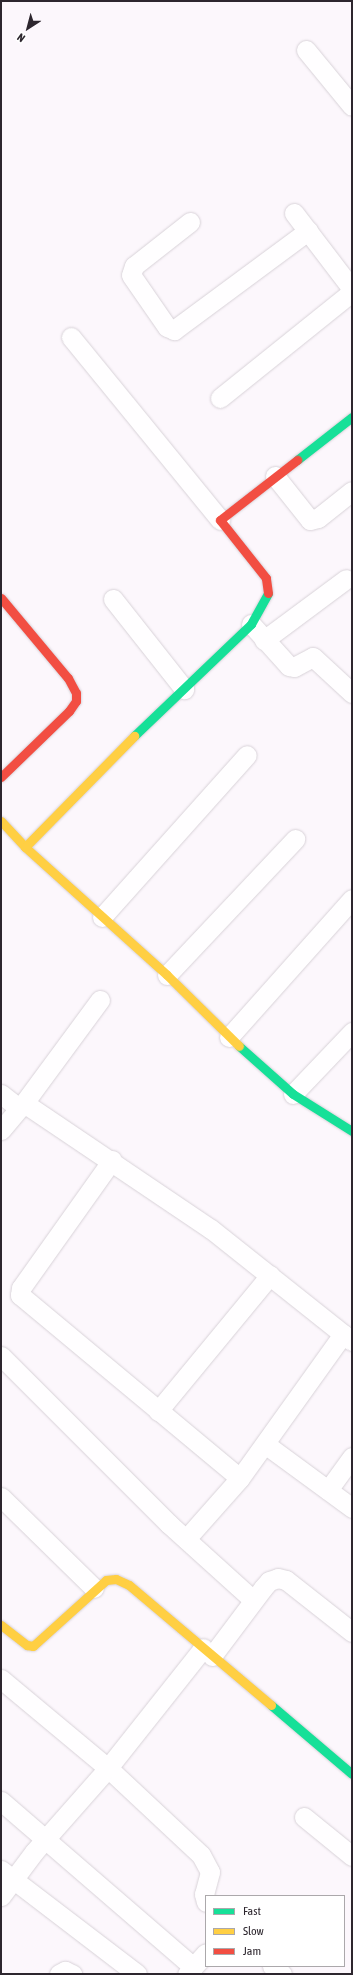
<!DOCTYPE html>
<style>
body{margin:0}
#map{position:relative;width:353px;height:1975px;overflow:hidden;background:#fcf7fc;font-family:"Asap Condensed",sans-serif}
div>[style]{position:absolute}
.roads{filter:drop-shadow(0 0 1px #d8d2d8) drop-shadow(0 0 1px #d8d2d8)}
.street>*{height:19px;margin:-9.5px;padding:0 9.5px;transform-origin:9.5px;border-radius:9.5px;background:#fffeff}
.fast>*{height:9px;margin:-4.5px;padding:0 4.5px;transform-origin:4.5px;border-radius:4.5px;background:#16e098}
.slow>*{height:9px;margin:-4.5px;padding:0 4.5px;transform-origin:4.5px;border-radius:4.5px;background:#ffcf43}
.jam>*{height:9px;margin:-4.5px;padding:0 4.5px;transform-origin:4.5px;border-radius:4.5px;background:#f24e42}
span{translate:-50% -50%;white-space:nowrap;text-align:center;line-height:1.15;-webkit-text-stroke:3px #fff;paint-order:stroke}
.frame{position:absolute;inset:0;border:2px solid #2d262e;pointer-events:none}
.legend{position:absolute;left:205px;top:1895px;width:140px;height:72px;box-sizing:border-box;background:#fff;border:1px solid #aba8ab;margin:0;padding:5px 7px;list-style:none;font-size:12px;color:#2d262e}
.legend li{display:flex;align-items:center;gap:8px;height:20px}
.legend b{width:20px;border:1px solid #aba8ab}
.north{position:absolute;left:8px;top:8px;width:40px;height:40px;-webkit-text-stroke:3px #fff;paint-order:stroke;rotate:216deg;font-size:11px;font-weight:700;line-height:16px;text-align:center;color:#2d262e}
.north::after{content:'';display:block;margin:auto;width:14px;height:18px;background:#2d262e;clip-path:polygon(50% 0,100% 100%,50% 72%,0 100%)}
</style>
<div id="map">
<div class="roads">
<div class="street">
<i style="left:306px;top:50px;width:72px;rotate:50.6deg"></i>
<i style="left:294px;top:213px;width:96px;rotate:52.7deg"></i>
<i style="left:190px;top:222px;width:71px;rotate:141.8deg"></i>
<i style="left:134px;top:266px;width:9px;rotate:108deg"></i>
<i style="left:131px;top:275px;width:63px;rotate:55.3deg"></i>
<i style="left:167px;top:327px;width:8px;rotate:23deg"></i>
<i style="left:174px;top:330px;width:167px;rotate:-36.5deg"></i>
<i style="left:71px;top:337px;width:236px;rotate:50.8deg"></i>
<i style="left:220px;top:398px;width:169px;rotate:-38.8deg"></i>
<i style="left:275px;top:476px;width:56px;rotate:51.5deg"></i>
<i style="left:310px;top:520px;width:8px;rotate:-14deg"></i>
<i style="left:318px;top:518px;width:43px;rotate:-38.5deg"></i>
<i style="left:113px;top:599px;width:115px;rotate:51.7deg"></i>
<i style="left:251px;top:624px;width:57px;rotate:47.9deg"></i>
<i style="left:289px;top:666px;width:5px;rotate:11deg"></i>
<i style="left:294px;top:667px;width:21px;rotate:-28deg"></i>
<i style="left:313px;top:657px;width:53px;rotate:42.7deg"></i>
<i style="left:264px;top:640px;width:102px;rotate:-36.6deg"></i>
<i style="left:102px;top:917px;width:217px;rotate:-48.2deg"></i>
<i style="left:167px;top:975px;width:187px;rotate:-46.7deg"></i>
<i style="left:229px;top:1037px;width:185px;rotate:-48.3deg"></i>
<i style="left:1px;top:1094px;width:23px;rotate:38deg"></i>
<i style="left:293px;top:1094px;width:86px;rotate:-46.4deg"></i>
<i style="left:24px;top:1103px;width:225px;rotate:34deg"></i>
<i style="left:211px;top:1229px;width:180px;rotate:38.5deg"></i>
<i style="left:1px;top:1130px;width:35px;rotate:-50deg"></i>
<i style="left:24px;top:1103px;width:128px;rotate:-53.6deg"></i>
<i style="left:112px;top:1160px;width:157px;rotate:125.4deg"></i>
<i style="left:21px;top:1288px;width:7px;rotate:98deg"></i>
<i style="left:20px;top:1295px;width:286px;rotate:39.8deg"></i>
<i style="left:1px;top:1356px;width:238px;rotate:45deg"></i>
<i style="left:169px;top:1524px;width:113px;rotate:42.1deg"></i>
<i style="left:158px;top:1411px;width:176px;rotate:-50.5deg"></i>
<i style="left:265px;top:1444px;width:108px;rotate:36.3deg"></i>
<i style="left:328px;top:1490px;width:41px;rotate:-54deg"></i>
<i style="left:1px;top:1497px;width:130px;rotate:44.4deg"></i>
<i style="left:186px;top:1539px;width:81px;rotate:-48.5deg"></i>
<i style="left:240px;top:1478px;width:177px;rotate:-54.4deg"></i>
<i style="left:212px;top:1656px;width:85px;rotate:-53.1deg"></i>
<i style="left:263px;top:1588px;width:9px;rotate:-49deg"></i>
<i style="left:269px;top:1581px;width:9px;rotate:-18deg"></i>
<i style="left:278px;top:1578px;width:8px;rotate:14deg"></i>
<i style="left:286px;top:1580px;width:84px;rotate:38.2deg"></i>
<i style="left:1px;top:1679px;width:139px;rotate:39.8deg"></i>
<i style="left:108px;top:1768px;width:127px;rotate:43.1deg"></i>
<i style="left:201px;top:1855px;width:19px;rotate:62deg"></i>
<i style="left:210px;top:1872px;width:23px;rotate:105deg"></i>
<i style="left:204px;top:1894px;width:8px;rotate:76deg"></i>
<i style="left:1px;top:1801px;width:254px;rotate:40.8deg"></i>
<i style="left:304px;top:1817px;width:62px;rotate:39.1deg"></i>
<i style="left:1px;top:1870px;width:171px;rotate:37.4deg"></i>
<i style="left:1px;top:1896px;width:55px;rotate:-53.1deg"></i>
<i style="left:34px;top:1852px;width:112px;rotate:-48.6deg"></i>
<i style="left:108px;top:1768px;width:153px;rotate:-51.6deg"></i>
<i style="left:272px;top:1966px;width:13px;rotate:39deg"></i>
<i style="left:59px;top:1974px;width:7px;rotate:-27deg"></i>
<i style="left:65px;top:1971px;width:8px;rotate:23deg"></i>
<i style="left:187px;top:1974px;width:28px;rotate:-48deg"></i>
</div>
<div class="fast">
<i style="left:297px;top:460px;width:70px;rotate:-38deg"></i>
<i style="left:134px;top:736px;width:162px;rotate:-43.7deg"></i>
<i style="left:251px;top:624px;width:35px;rotate:-61deg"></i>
<i style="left:239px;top:1046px;width:72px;rotate:41.6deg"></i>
<i style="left:293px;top:1094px;width:70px;rotate:32.1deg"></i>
<i style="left:271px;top:1705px;width:106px;rotate:40.4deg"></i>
</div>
<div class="slow">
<i style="left:1px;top:821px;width:35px;rotate:47deg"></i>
<i style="left:25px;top:847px;width:191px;rotate:42deg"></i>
<i style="left:167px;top:975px;width:101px;rotate:44.6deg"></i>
<i style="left:25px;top:847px;width:156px;rotate:-45.5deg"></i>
<i style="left:1px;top:1625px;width:33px;rotate:38deg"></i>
<i style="left:27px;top:1645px;width:6px;rotate:9deg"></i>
<i style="left:33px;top:1646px;width:98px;rotate:-42.1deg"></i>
<i style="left:106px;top:1580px;width:10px;rotate:-6deg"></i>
<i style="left:116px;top:1579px;width:14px;rotate:25deg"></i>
<i style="left:129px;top:1585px;width:186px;rotate:40.2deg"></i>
</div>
<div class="jam">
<i style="left:268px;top:593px;width:15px;rotate:-98deg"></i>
<i style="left:266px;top:578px;width:74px;rotate:-128.4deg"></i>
<i style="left:220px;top:520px;width:98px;rotate:-37.9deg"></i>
<i style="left:1px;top:598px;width:104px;rotate:50.1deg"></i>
<i style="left:68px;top:678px;width:17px;rotate:62deg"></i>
<i style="left:76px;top:693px;width:8px;rotate:90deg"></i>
<i style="left:76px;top:701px;width:12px;rotate:125deg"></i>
<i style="left:69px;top:711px;width:95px;rotate:135.9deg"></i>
</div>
</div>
<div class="frame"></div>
<ul class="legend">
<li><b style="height:5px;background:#16e098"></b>Fast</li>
<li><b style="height:5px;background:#ffcf43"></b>Slow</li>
<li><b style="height:5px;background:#f24e42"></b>Jam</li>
</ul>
<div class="north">N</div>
</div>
